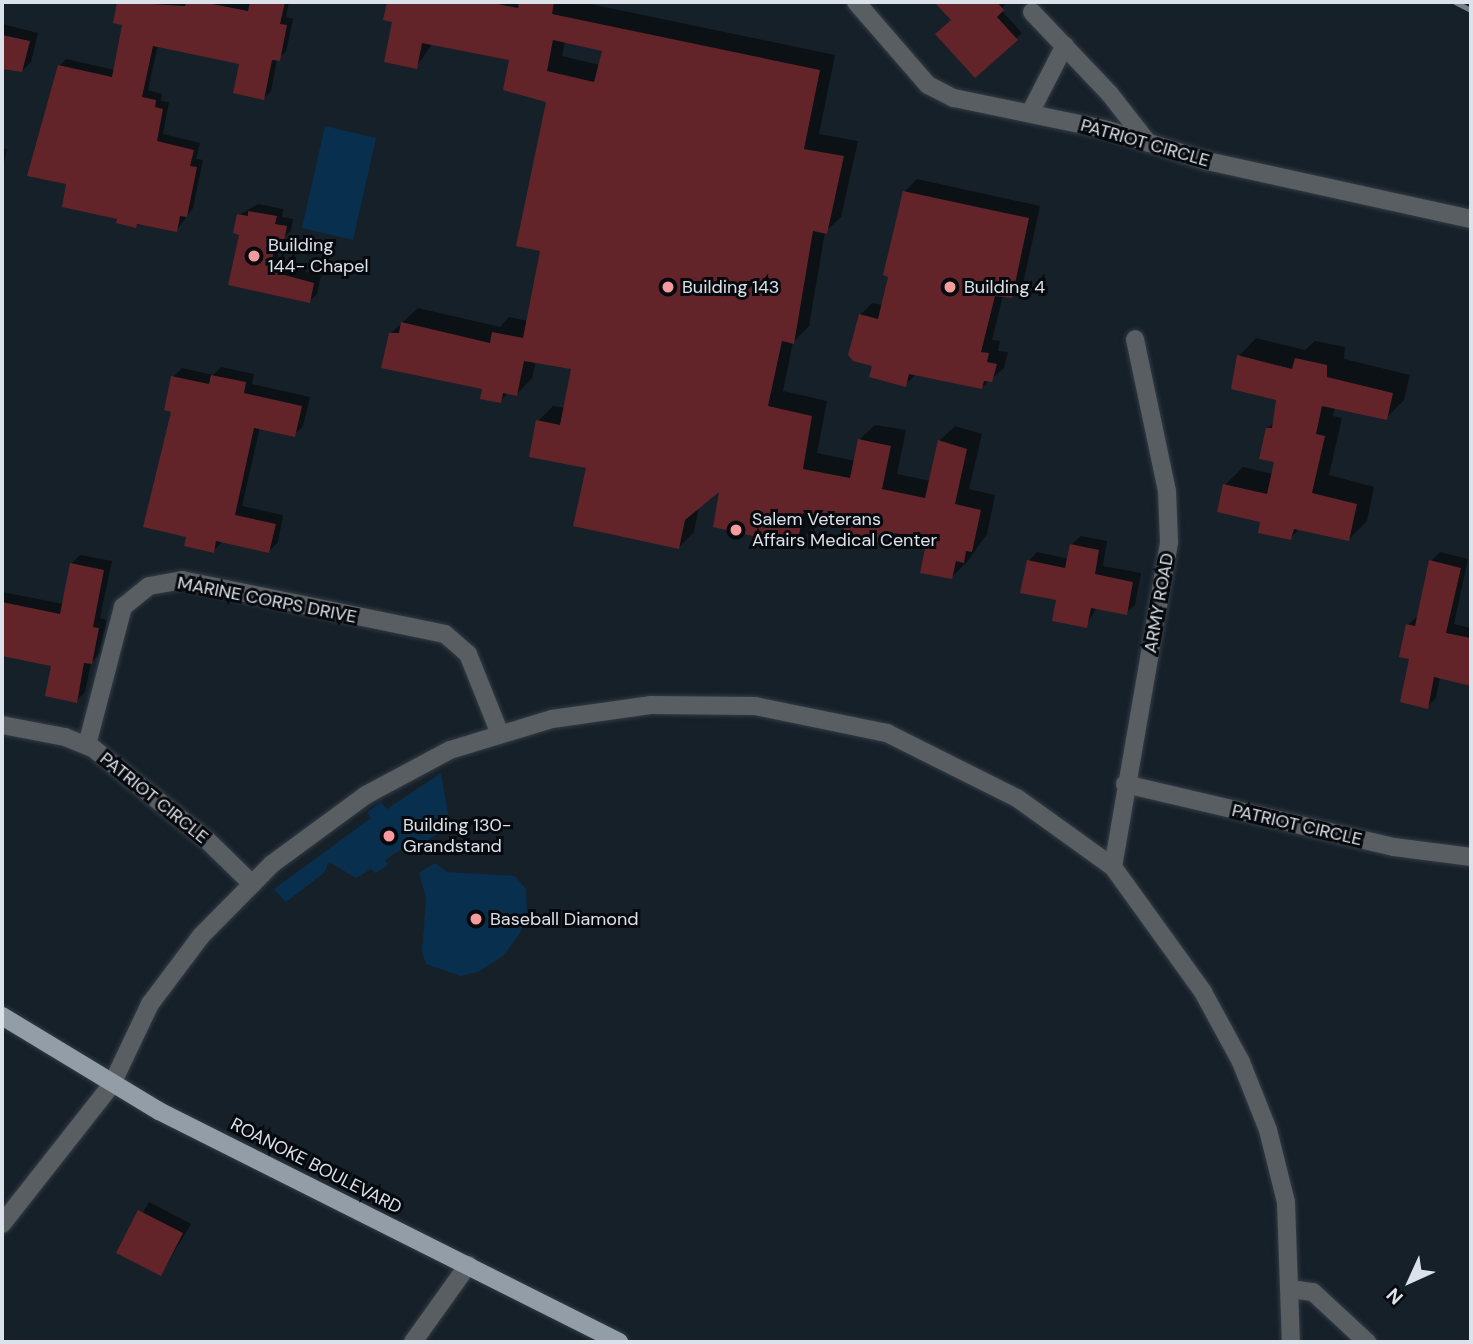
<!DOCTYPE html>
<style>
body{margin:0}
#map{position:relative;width:1473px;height:1344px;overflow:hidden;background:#162029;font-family:"DM Sans",sans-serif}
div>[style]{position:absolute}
.green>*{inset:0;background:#092f4f}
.shadow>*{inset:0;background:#0007}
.building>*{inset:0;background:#622429}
.roads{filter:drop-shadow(0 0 2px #323b44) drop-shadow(0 0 2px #323b44)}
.minor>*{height:18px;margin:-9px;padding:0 9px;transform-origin:9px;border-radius:9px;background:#595e63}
.major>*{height:18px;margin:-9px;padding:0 9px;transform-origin:9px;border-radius:9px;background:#929da7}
.rail>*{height:5px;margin:-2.5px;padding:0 2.5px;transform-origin:2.5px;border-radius:2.5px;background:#757e86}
.dots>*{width:19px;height:19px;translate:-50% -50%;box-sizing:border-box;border:4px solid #06090d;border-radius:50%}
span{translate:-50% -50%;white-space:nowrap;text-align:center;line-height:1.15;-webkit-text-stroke:6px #06090d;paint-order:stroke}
.street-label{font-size:18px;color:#dce2e9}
.poi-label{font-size:18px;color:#dce2e9}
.left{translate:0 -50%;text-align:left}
.frame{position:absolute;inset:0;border:4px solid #dce2e9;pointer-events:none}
.north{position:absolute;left:1375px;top:1246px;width:70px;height:70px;-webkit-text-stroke:5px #06090d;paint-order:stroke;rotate:225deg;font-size:19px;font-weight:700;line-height:28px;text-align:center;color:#dce2e9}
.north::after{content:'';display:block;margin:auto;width:24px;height:32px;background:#dce2e9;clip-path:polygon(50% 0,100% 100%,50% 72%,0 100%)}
</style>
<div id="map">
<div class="green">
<i style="clip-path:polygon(325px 126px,376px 138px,353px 240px,302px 228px)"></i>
<i style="clip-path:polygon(441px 773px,449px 819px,436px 827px,439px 833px,419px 845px,415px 840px,385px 860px,388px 865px,375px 873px,371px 869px,356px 878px,329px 862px,324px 873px,286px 902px,274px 889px,371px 818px,367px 812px,381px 802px,387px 809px)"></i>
<i style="clip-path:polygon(435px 863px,447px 872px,515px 876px,526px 889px,527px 916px,520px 933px,503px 956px,478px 972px,461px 976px,426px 964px,422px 952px,426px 898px,419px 873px)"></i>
</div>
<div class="shadow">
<i style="clip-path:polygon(119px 2px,289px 2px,286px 17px,293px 19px,286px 52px,277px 59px,271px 91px,264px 98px,241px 62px,158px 45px,148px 90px,162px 94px,161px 101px,169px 102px,163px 134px,200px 143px,196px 159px,203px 160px,193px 208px,177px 230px,118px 222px,119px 218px,68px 183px,59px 66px,66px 59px,115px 70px,124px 24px,115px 22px)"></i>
<i style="clip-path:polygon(evenodd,389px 2px,581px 2px,835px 55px,819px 134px,858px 141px,841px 217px,825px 232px,809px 326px,793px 342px,783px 391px,827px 401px,817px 453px,855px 461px,859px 440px,875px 425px,906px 430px,897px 474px,931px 481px,939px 441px,955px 426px,982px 434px,969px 489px,995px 495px,987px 534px,967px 562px,952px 577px,929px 538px,891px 530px,880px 542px,847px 520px,815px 513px,812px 528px,797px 544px,722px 488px,699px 506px,694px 532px,679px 547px,538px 421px,553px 406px,565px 408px,573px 368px,536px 361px,532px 378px,517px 394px,509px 392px,500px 401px,485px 387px,390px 334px,418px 308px,500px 327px,509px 317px,528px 321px,542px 250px,548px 101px,511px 59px,433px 43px,416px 67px,394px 21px,385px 19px,389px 2px,565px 41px,604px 50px,600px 65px,562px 56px,565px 41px)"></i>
<i style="clip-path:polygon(936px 2px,1007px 2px,1001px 10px,1022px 33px,976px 76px,953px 20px)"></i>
<i style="clip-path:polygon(2px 24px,38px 33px,31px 62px,22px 71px,2px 67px)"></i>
<i style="clip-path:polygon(2px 148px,7px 149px,2px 171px)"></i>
<i style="clip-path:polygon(917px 179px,1040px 206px,1023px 284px,1011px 296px,1003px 295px,992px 340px,1000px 341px,998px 351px,1008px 352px,1004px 368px,982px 387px,916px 374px,905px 385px,874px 365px,860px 315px,872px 303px,883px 305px,905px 191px)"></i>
<i style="clip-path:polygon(258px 204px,283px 209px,282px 217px,293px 219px,291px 231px,282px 239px,276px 264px,321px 275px,317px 294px,309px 302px,230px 284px,241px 233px,239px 215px)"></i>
<i style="clip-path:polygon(1256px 338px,1305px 350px,1315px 341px,1345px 347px,1344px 359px,1410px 375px,1404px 400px,1386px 418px,1335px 407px,1333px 416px,1342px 418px,1329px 475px,1374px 487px,1367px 521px,1349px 539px,1300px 528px,1291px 538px,1262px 521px,1225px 485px,1243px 467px,1273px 474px,1276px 461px,1268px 428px,1275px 421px,1278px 399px,1239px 356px)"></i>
<i style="clip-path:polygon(221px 367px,254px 374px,252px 384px,310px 397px,303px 426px,294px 435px,260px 427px,242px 506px,283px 515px,278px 542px,269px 551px,223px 541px,213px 551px,188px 536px,173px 377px,182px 368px,213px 375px)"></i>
<i style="clip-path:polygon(1081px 536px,1107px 541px,1103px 566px,1141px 573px,1135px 605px,1126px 613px,1097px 607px,1086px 626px,1029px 561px,1037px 552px,1069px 559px,1072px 544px)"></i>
<i style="clip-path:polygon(1440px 552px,1468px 559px,1454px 624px,1471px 628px,1471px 684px,1440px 677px,1436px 698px,1427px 707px,1411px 658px,1408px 625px,1418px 616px,1431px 561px)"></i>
<i style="clip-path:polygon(80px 555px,112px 561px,100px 618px,107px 620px,100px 653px,91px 663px,85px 692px,76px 701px,53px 665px,2px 654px,2px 592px,63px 604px,71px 564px)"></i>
<i style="clip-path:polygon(149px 1202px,191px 1224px,161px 1274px,119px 1252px)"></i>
</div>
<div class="building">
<i style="clip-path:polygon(117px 2px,185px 6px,186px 2px,202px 2px,248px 11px,250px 2px,285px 2px,280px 24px,287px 25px,280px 61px,272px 60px,264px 100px,233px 93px,239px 64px,153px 46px,142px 97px,156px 100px,155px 107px,163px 109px,157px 141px,194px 150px,190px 166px,197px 167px,187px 217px,180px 216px,177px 232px,137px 224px,136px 228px,116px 223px,117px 219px,62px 207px,66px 184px,27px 176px,58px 65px,112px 77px,122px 25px,113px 23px)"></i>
<i style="clip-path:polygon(evenodd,387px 2px,488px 2px,518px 8px,519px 2px,554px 2px,552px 14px,820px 70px,804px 149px,844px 156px,827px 234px,813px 231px,794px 344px,782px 341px,768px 406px,812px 416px,803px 469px,850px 478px,858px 439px,891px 446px,882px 489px,925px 498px,938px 440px,967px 449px,955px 504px,981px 510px,972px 552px,966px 551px,964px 563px,956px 561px,952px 579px,920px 573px,927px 539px,884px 531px,880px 543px,843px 535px,845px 521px,803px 513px,797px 546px,713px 527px,719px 492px,685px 520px,679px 549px,573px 526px,586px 468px,529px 457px,536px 420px,560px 425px,571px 369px,524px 361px,517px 396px,503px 393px,501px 403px,480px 399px,482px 389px,381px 368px,389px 333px,399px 333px,401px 322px,490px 343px,492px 332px,523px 338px,540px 251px,516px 246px,546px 102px,503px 90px,509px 60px,422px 43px,417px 69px,384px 62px,392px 22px,383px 20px,387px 2px,553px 40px,602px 51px,594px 82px,547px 71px,553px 40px)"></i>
<i style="clip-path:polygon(934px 2px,997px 2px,1004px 10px,997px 17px,1018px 40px,975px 78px,935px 34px,951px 20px)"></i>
<i style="clip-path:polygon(2px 35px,30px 41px,22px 72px,2px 69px)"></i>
<i style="clip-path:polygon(903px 191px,1029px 218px,1012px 298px,995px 296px,981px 352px,989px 353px,987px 362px,997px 364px,992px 382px,984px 381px,982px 389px,909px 374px,906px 387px,869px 377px,872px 366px,853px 361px,848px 355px,859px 314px,878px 319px,888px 277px,883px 275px)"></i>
<i style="clip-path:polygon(248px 211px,277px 216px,275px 224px,287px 226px,284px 241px,276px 239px,270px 271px,314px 283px,310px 303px,228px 285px,239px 235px,233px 233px,237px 214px,248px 216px)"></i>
<i style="clip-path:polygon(1237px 355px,1292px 369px,1295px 358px,1327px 365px,1327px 377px,1393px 393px,1387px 420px,1322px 406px,1316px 434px,1325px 436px,1312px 493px,1357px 504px,1349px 541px,1294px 529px,1291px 540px,1258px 533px,1260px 522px,1217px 512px,1223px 484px,1267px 494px,1274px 462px,1259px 459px,1266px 428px,1272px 428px,1276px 400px,1231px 389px)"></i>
<i style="clip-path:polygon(211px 375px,246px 382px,244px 393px,302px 406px,295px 437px,254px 428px,235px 515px,276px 524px,269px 553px,216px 541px,214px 553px,184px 546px,186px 537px,143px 527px,171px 412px,164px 410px,171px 376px,209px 384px)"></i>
<i style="clip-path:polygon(1070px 544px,1099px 550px,1095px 574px,1133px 582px,1127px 615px,1091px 608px,1087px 628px,1052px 621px,1056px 600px,1020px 593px,1027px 560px,1065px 568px)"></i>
<i style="clip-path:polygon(1429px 560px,1461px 568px,1446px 633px,1471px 638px,1471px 686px,1434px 677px,1428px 709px,1400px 702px,1409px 659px,1399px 657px,1406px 624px,1415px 626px)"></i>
<i style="clip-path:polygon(70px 563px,104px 570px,93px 627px,99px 628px,92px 664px,84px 663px,77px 703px,45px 696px,51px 666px,2px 656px,2px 602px,60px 614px)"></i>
<i style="clip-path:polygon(138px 1210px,183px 1233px,161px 1276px,116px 1253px)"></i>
</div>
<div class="roads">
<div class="minor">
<i style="left:856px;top:2px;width:110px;rotate:49.1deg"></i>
<i style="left:928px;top:85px;width:29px;rotate:27deg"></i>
<i style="left:954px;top:98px;width:157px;rotate:11.7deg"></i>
<i style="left:1108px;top:130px;width:104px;rotate:17.4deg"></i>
<i style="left:1207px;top:161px;width:270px;rotate:12.4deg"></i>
<i style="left:1032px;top:12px;width:112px;rotate:46.5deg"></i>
<i style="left:1109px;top:93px;width:63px;rotate:52deg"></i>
<i style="left:1030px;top:113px;width:76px;rotate:-62.8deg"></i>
<i style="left:2px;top:725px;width:64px;rotate:10.8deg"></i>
<i style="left:65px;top:737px;width:31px;rotate:22deg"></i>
<i style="left:94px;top:749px;width:146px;rotate:38.9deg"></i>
<i style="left:208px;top:841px;width:62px;rotate:44.3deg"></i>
<i style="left:87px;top:745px;width:143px;rotate:-75.4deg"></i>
<i style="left:123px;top:607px;width:33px;rotate:-39deg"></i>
<i style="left:149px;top:586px;width:34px;rotate:-10deg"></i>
<i style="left:182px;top:580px;width:268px;rotate:11.6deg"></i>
<i style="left:445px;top:634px;width:30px;rotate:41deg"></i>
<i style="left:468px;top:654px;width:86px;rotate:68.2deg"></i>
<i style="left:1125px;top:784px;width:276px;rotate:13.2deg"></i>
<i style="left:1394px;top:847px;width:78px;rotate:7.4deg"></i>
<i style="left:1113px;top:867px;width:330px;rotate:-80.2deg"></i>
<i style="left:1169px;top:542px;width:51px;rotate:-92.2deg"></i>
<i style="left:1167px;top:491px;width:155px;rotate:-101.9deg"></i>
<i style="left:2px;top:1224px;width:178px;rotate:-51.8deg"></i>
<i style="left:112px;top:1084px;width:89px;rotate:-64.6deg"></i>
<i style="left:150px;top:1004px;width:85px;rotate:-53.1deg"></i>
<i style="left:201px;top:936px;width:101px;rotate:-45.4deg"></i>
<i style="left:272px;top:864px;width:117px;rotate:-36.3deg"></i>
<i style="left:366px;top:795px;width:95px;rotate:-28.2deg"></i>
<i style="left:450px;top:750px;width:107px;rotate:-16.9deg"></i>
<i style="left:552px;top:719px;width:99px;rotate:-8.1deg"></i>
<i style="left:650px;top:705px;width:105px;rotate:0.5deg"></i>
<i style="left:755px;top:706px;width:135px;rotate:11.6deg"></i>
<i style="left:887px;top:733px;width:145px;rotate:26.6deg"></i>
<i style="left:1017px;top:798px;width:118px;rotate:35.7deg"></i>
<i style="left:1113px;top:867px;width:154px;rotate:54.2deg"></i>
<i style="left:1203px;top:992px;width:80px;rotate:61.5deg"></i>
<i style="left:1241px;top:1062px;width:73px;rotate:68.3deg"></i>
<i style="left:1268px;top:1130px;width:74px;rotate:76deg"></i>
<i style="left:1286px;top:1202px;width:140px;rotate:88deg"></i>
<i style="left:1291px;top:1289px;width:22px;rotate:8deg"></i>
<i style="left:1313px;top:1292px;width:74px;rotate:42.8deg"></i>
<i style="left:413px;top:1342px;width:95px;rotate:-54.5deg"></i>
</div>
<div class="major">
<i style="left:2px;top:1016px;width:184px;rotate:31.2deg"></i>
<i style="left:159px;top:1111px;width:515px;rotate:26.66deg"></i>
</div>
</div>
<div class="rail">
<i style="left:1455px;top:2px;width:18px;rotate:27deg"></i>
</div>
<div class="dots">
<i style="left:254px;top:256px;background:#f59b9e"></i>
<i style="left:668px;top:287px;background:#f59b9e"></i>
<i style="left:950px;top:287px;background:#f59b9e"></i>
<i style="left:736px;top:530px;background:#f59b9e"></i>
<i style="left:389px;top:836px;background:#f59b9e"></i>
<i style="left:476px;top:919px;background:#f59b9e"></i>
</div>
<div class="street-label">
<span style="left:1145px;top:143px;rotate:16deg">PATRIOT CIRCLE</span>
<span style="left:267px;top:600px;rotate:11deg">MARINE CORPS DRIVE</span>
<span style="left:1159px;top:603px;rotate:-80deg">ARMY ROAD</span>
<span style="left:154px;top:798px;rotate:39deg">PATRIOT CIRCLE</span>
<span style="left:1297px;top:825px;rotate:13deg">PATRIOT CIRCLE</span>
<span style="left:316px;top:1166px;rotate:27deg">ROANOKE BOULEVARD</span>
</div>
<div class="poi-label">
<span class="left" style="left:268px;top:256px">Building<br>144- Chapel</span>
<span class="left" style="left:682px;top:287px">Building 143</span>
<span class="left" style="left:964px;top:287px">Building 4</span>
<span class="left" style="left:752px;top:530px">Salem Veterans<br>Affairs Medical Center</span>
<span class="left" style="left:403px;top:836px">Building 130-<br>Grandstand</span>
<span class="left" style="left:490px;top:919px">Baseball Diamond</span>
</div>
<div class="frame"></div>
<div class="north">N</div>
</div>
